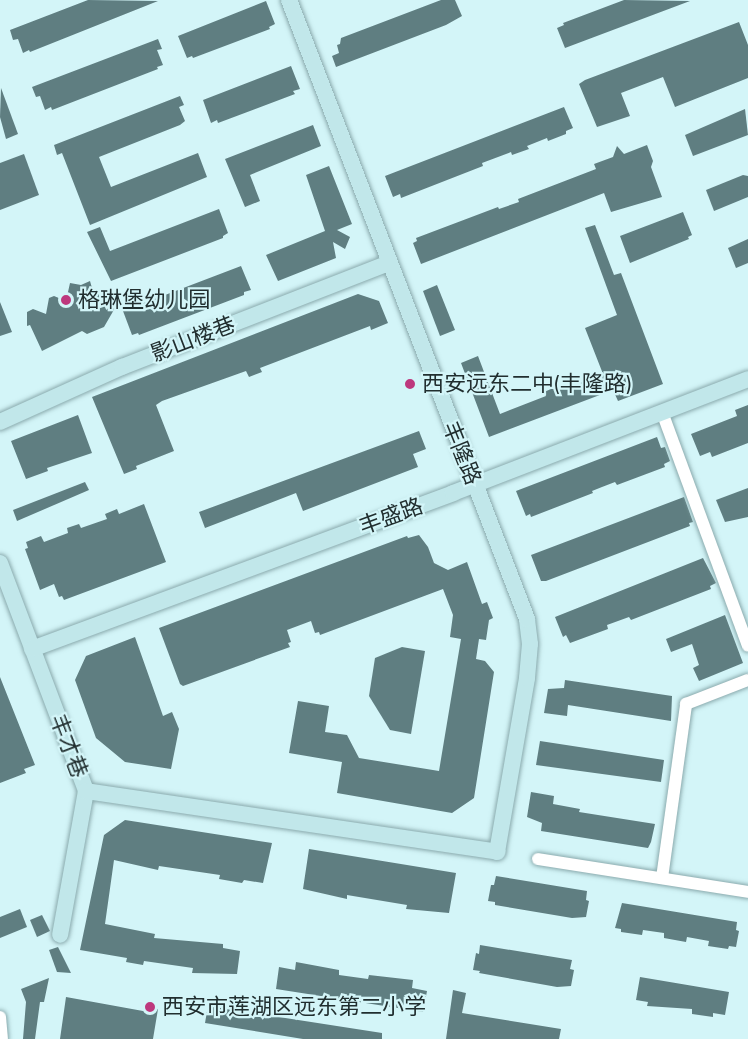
<!DOCTYPE html>
<meta charset="utf-8">
<style>
body{margin:0}
#map{position:relative;width:748px;height:1039px;overflow:hidden;background:#d3f5f8;font-family:"Titillium Web","Noto Sans SC",sans-serif}
div>[style]{position:absolute}
.building>*{inset:0;background:#5f7e81}
.roads{filter:drop-shadow(0 0 2px #8aaaad) drop-shadow(0 0 2px #8aaaad)}
.street>*{height:12px;margin:-6px;padding:0 6px;transform-origin:6px;border-radius:6px;background:#fff}
.secondary>*{height:16px;margin:-8px;padding:0 8px;transform-origin:8px;border-radius:8px;background:#c1e7ea}
.dots>*{width:16px;height:16px;translate:-50% -50%;box-sizing:border-box;border:3px solid #d3f5f8;border-radius:50%}
span{translate:-50% -50%;white-space:nowrap;text-align:center;line-height:1.15;-webkit-text-stroke:4.5px #d3f5f8;paint-order:stroke}
.poi-label{font-size:22px;color:#212e2f}
.left{translate:0 -50%;text-align:left}
.street-label{font-size:22px;color:#212e2f}
</style>
<div id="map">
<div class="building">
<i style="clip-path:polygon(88px 0,158px 1px,30px 52px,29px 50px,23px 53px,18px 39px,13px 40px,10px 30px)"></i>
<i style="clip-path:polygon(441px 0,455px 0,462px 16px,446px 25px,336px 67px,332px 56px,339px 53px,337px 45px,340px 44px,341px 38px)"></i>
<i style="clip-path:polygon(624px 0,690px 1px,565px 48px,557px 28px,564px 25px,563px 23px)"></i>
<i style="clip-path:polygon(266px 1px,275px 24px,269px 27px,270px 29px,193px 58px,192px 56px,187px 58px,178px 36px)"></i>
<i style="clip-path:polygon(739px 22px,748px 45px,748px 78px,675px 107px,663px 77px,621px 93px,630px 116px,597px 127px,579px 84px,585px 80px)"></i>
<i style="clip-path:polygon(158px 39px,162px 49px,157px 50px,163px 65px,157px 67px,158px 69px,52px 110px,51px 107px,45px 110px,40px 96px,36px 97px,32px 87px)"></i>
<i style="clip-path:polygon(291px 66px,300px 89px,293px 91px,295px 94px,218px 123px,217px 120px,211px 123px,203px 100px)"></i>
<i style="clip-path:polygon(1px 88px,18px 134px,6px 139px,0 117px)"></i>
<i style="clip-path:polygon(180px 96px,184px 105px,179px 107px,185px 121px,180px 125px,99px 157px,111px 187px,198px 153px,207px 177px,90px 225px,62px 153px,57px 155px,54px 145px)"></i>
<i style="clip-path:polygon(564px 107px,573px 128px,566px 131px,566px 134px,548px 141px,547px 138px,527px 146px,529px 149px,512px 155px,511px 152px,482px 163px,483px 166px,401px 198px,400px 194px,393px 197px,385px 176px)"></i>
<i style="clip-path:polygon(745px 109px,748px 135px,693px 156px,685px 135px)"></i>
<i style="clip-path:polygon(313px 125px,321px 146px,250px 175px,260px 201px,245px 207px,225px 159px)"></i>
<i style="clip-path:polygon(647px 145px,653px 161px,651px 167px,662px 197px,611px 212px,604px 193px,421px 264px,413px 243px,417px 241px,416px 238px,498px 207px,499px 209px,519px 202px,518px 199px,596px 169px,594px 164px,613px 157px,617px 146px,624px 154px)"></i>
<i style="clip-path:polygon(24px 154px,39px 195px,0 210px,0 163px)"></i>
<i style="clip-path:polygon(329px 166px,352px 224px,337px 230px,350px 237px,345px 249px,333px 242px,336px 258px,278px 281px,266px 255px,325px 231px,306px 175px)"></i>
<i style="clip-path:polygon(743px 175px,748px 176px,748px 197px,714px 211px,706px 190px)"></i>
<i style="clip-path:polygon(219px 209px,228px 233px,223px 236px,223px 238px,111px 281px,87px 232px,100px 227px,110px 251px)"></i>
<i style="clip-path:polygon(683px 212px,692px 235px,688px 237px,689px 239px,630px 263px,620px 236px)"></i>
<i style="clip-path:polygon(595px 225px,614px 275px,621px 273px,663px 384px,618px 401px,613px 390px,489px 437px,461px 363px,478px 356px,500px 414px,546px 396px,544px 392px,565px 383px,567px 388px,603px 374px,585px 328px,617px 315px,585px 228px)"></i>
<i style="clip-path:polygon(748px 239px,748px 263px,736px 268px,728px 248px)"></i>
<i style="clip-path:polygon(241px 266px,251px 290px,244px 292px,244px 295px,139px 335px,138px 333px,132px 335px,123px 311px)"></i>
<i style="clip-path:polygon(90px 281px,92px 288px,119px 301px,104px 327px,87px 334px,82px 331px,42px 351px,30px 325px,27px 326px,27px 312px,33px 309px,46px 314px,49px 298px,54px 296px,66px 301px,70px 283px,81px 285px)"></i>
<i style="clip-path:polygon(437px 285px,455px 330px,440px 336px,423px 291px)"></i>
<i style="clip-path:polygon(358px 294px,379px 301px,388px 323px,371px 330px,370px 326px,260px 368px,262px 372px,249px 377px,246px 371px,162px 401px,156px 405px,174px 451px,136px 466px,137px 469px,124px 474px,92px 397px)"></i>
<i style="clip-path:polygon(0 302px,12px 332px,0 336px)"></i>
<i style="clip-path:polygon(748px 405px,748px 443px,712px 457px,710px 452px,700px 456px,691px 434px,737px 416px,735px 410px)"></i>
<i style="clip-path:polygon(78px 415px,92px 453px,47px 468px,48px 471px,26px 479px,11px 441px)"></i>
<i style="clip-path:polygon(419px 431px,426px 449px,413px 454px,418px 467px,303px 511px,296px 493px,205px 528px,199px 512px)"></i>
<i style="clip-path:polygon(657px 437px,661px 448px,665px 447px,670px 461px,664px 464px,665px 467px,617px 485px,615px 482px,602px 487px,592px 491px,593px 493px,531px 517px,530px 514px,526px 516px,516px 491px)"></i>
<i style="clip-path:polygon(85px 482px,89px 490px,17px 521px,13px 510px)"></i>
<i style="clip-path:polygon(748px 488px,748px 517px,725px 522px,716px 500px)"></i>
<i style="clip-path:polygon(684px 497px,693px 522px,689px 523px,690px 526px,546px 581px,541px 581px,531px 555px)"></i>
<i style="clip-path:polygon(144px 504px,166px 562px,64px 600px,62px 596px,59px 597px,54px 584px,40px 590px,25px 549px,28px 548px,26px 542px,41px 536px,44px 542px,68px 533px,67px 528px,79px 524px,81px 528px,107px 519px,105px 514px,117px 509px,119px 514px)"></i>
<i style="clip-path:polygon(419px 535px,428px 547px,434px 563px,448px 570px,467px 562px,482px 604px,487px 602px,493px 618px,489px 620px,486px 640px,479px 639px,476px 659px,485px 661px,494px 672px,474px 798px,452px 813px,337px 793px,342px 762px,289px 753px,298px 701px,329px 706px,325px 732px,347px 735px,359px 758px,439px 771px,461px 639px,450px 637px,453px 615px,443px 589px,320px 635px,319px 632px,315px 633px,311px 621px,287px 630px,291px 642px,288px 643px,290px 647px,183px 686px,180px 684px,159px 628px,407px 536px,408px 538px)"></i>
<i style="clip-path:polygon(703px 558px,716px 583px,710px 586px,711px 589px,631px 620px,629px 617px,607px 625px,608px 629px,570px 643px,566px 635px,563px 637px,555px 617px)"></i>
<i style="clip-path:polygon(725px 615px,743px 663px,699px 681px,693px 668px,699px 665px,692px 644px,671px 652px,666px 639px)"></i>
<i style="clip-path:polygon(135px 637px,163px 716px,172px 712px,179px 729px,171px 769px,125px 762px,96px 738px,75px 680px,86px 656px)"></i>
<i style="clip-path:polygon(402px 647px,425px 651px,411px 734px,390px 730px,369px 696px,375px 658px)"></i>
<i style="clip-path:polygon(0 677px,35px 765px,24px 769px,26px 773px,0 783px)"></i>
<i style="clip-path:polygon(565px 680px,672px 696px,671px 721px,568px 705px,567px 716px,544px 713px,548px 689px,564px 688px)"></i>
<i style="clip-path:polygon(540px 741px,664px 760px,661px 782px,536px 765px)"></i>
<i style="clip-path:polygon(531px 792px,554px 796px,553px 804px,580px 809px,579px 812px,655px 824px,651px 842px,648px 848px,541px 831px,542px 823px,527px 817px)"></i>
<i style="clip-path:polygon(125px 820px,272px 843px,263px 883px,244px 880px,242px 883px,219px 879px,220px 875px,159px 866px,158px 870px,114px 860px,105px 924px,155px 934px,154px 938px,223px 944px,223px 948px,240px 951px,237px 974px,192px 973px,193px 968px,144px 961px,143px 965px,126px 962px,127px 958px,80px 950px,104px 835px)"></i>
<i style="clip-path:polygon(309px 849px,456px 873px,449px 913px,406px 909px,407px 905px,347px 895px,347px 899px,303px 889px)"></i>
<i style="clip-path:polygon(496px 876px,587px 891px,586px 900px,589px 901px,586px 917px,572px 918px,495px 905px,495px 902px,488px 901px,491px 885px,494px 885px)"></i>
<i style="clip-path:polygon(622px 903px,737px 922px,736px 930px,739px 931px,736px 947px,729px 946px,728px 949px,708px 946px,709px 941px,687px 937px,686px 942px,664px 938px,664px 933px,643px 930px,642px 935px,621px 932px,621px 929px,615px 928px)"></i>
<i style="clip-path:polygon(20px 909px,27px 927px,0 938px,0 917px)"></i>
<i style="clip-path:polygon(42px 915px,50px 931px,37px 937px,30px 920px)"></i>
<i style="clip-path:polygon(480px 945px,572px 960px,570px 969px,574px 970px,571px 986px,557px 987px,479px 973px,480px 971px,473px 970px,476px 953px,479px 954px)"></i>
<i style="clip-path:polygon(58px 947px,71px 973px,57px 972px,49px 950px)"></i>
<i style="clip-path:polygon(296px 962px,339px 970px,339px 975px,368px 979px,369px 975px,413px 980px,412px 988px,427px 991px,423px 1012px,276px 989px,279px 967px,295px 970px)"></i>
<i style="clip-path:polygon(640px 977px,729px 992px,725px 1015px,713px 1013px,713px 1017px,692px 1014px,692px 1009px,647px 1006px,648px 1002px,636px 1000px)"></i>
<i style="clip-path:polygon(49px 978px,44px 1002px,40px 1002px,35px 1039px,23px 1039px,26px 1002px,21px 989px)"></i>
<i style="clip-path:polygon(453px 990px,466px 993px,462px 1013px,561px 1029px,559px 1039px,446px 1039px)"></i>
<i style="clip-path:polygon(66px 997px,143px 1011px,144px 1007px,158px 1009px,153px 1039px,60px 1039px)"></i>
<i style="clip-path:polygon(208px 1006px,382px 1033px,382px 1039px,303px 1039px,205px 1023px)"></i>
</div>
<div class="roads">
<div class="street">
<i style="left:662px;top:412px;width:249px;rotate:69.8deg"></i>
<i style="left:538px;top:859px;width:213px;rotate:8.9deg"></i>
<i style="left:662px;top:878px;width:176px;rotate:-82.1deg"></i>
<i style="left:686px;top:704px;width:66px;rotate:-21.2deg"></i>
<i style="left:0;top:1017px;width:22px;rotate:85deg"></i>
</div>
<div class="secondary">
<i style="left:0;top:422px;width:134px;rotate:-24.3deg"></i>
<i style="left:122px;top:367px;width:287px;rotate:-21.3deg"></i>
<i style="left:0;top:563px;width:244px;rotate:69.3deg"></i>
<i style="left:86px;top:791px;width:146px;rotate:100.2deg"></i>
<i style="left:32px;top:649px;width:449px;rotate:-20.3deg"></i>
<i style="left:453px;top:493px;width:316px;rotate:-21.1deg"></i>
<i style="left:86px;top:791px;width:416px;rotate:8.4deg"></i>
<i style="left:497px;top:852px;width:177px;rotate:-80.2deg"></i>
<i style="left:527px;top:678px;width:34px;rotate:-85deg"></i>
<i style="left:530px;top:644px;width:25px;rotate:-97deg"></i>
<i style="left:527px;top:619px;width:663px;rotate:-111.03deg"></i>
</div>
</div>
<div class="dots">
<i style="left:66px;top:300px;background:#bd387d"></i>
<i style="left:410px;top:384px;background:#bd387d"></i>
<i style="left:150px;top:1007px;background:#bd387d"></i>
</div>
<div class="poi-label">
<span class="left" style="left:78px;top:300px">格琳堡幼儿园</span>
<span class="left" style="left:422px;top:384px">西安远东二中(丰隆路)</span>
<span class="left" style="left:162px;top:1007px">西安市莲湖区远东第二小学</span>
</div>
<div class="street-label">
<span style="left:193px;top:339px;rotate:-21deg">影山楼巷</span>
<span style="left:462px;top:453px;rotate:68deg">丰隆路</span>
<span style="left:391px;top:516px;rotate:-20deg">丰盛路</span>
<span style="left:69px;top:746px;rotate:69deg">丰才巷</span>
</div>
</div>
